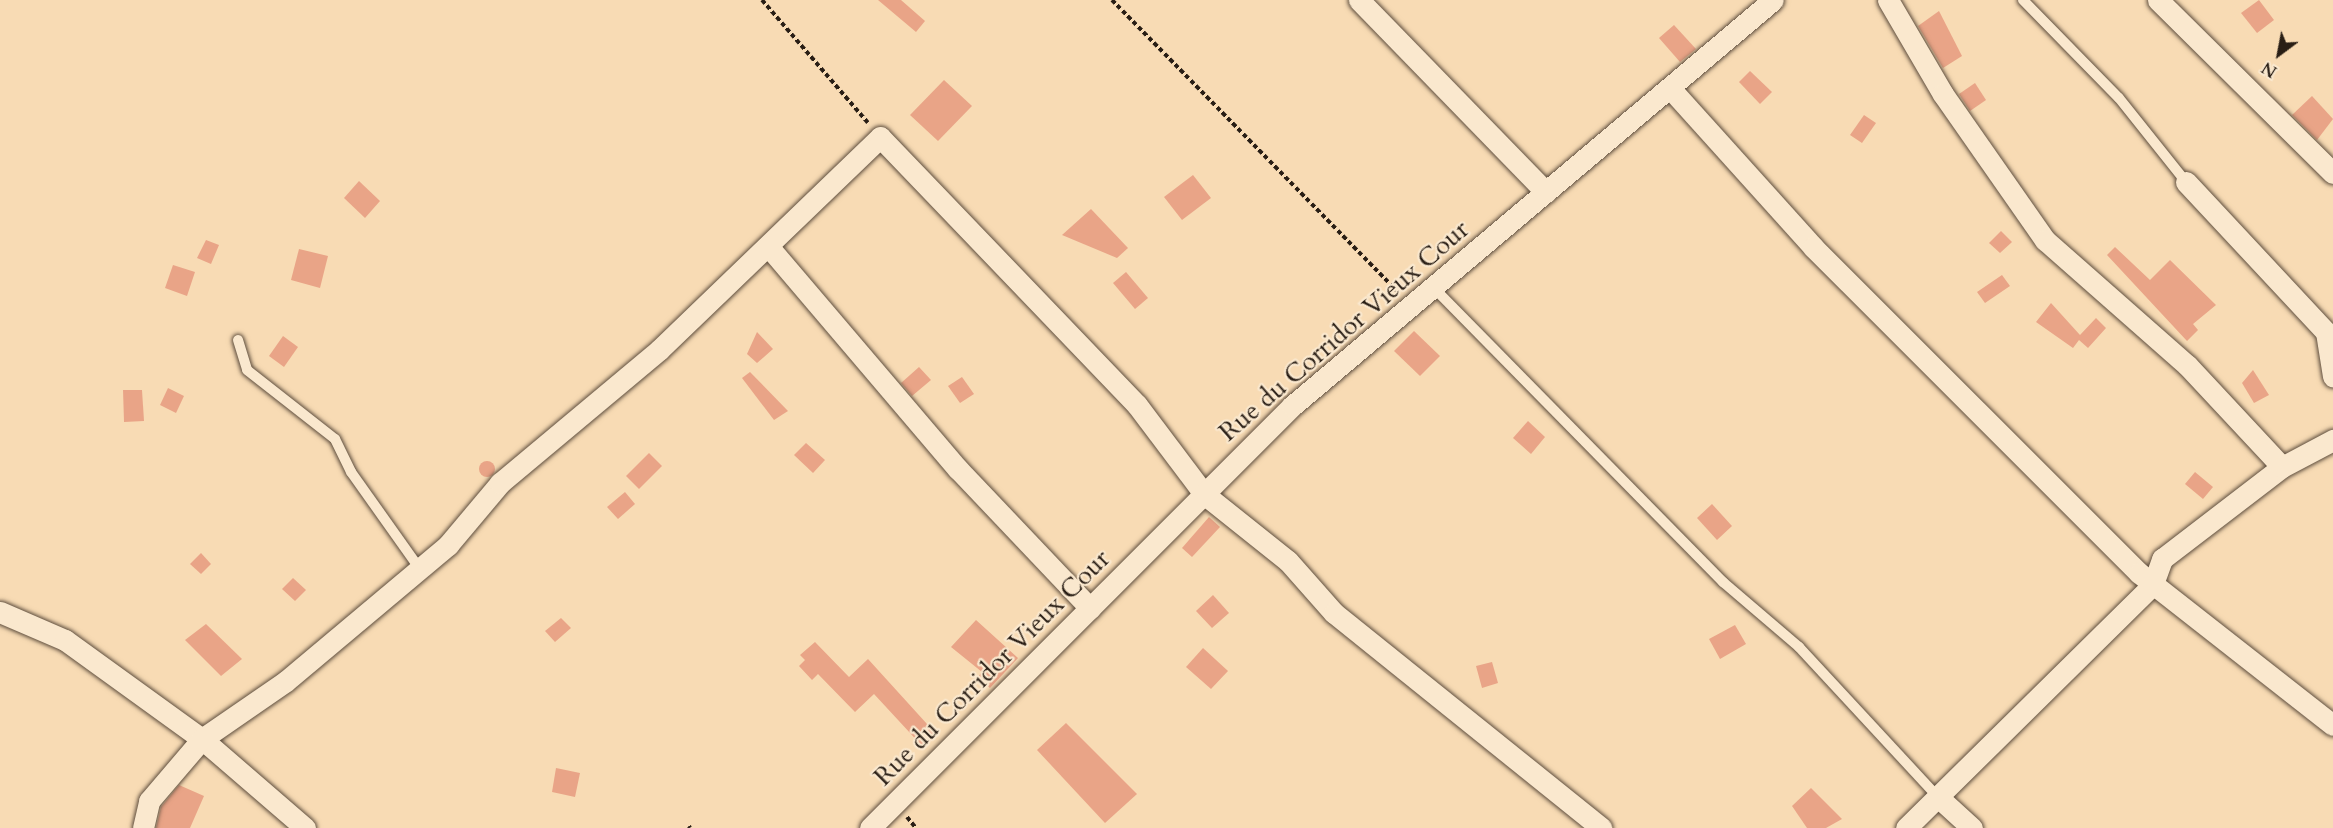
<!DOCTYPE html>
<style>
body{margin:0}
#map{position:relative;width:2333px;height:828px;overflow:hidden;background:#f8dbb4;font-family:Cardo,serif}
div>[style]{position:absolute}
.building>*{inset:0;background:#e9a487}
.round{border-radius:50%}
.path>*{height:4px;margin-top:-2px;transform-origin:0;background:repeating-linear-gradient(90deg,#291e15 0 4.5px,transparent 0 7.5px)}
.roads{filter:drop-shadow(0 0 2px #5d4d3d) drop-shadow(0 0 2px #5d4d3d)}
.lane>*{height:10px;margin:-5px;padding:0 5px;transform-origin:5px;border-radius:5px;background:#fae8ce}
.street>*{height:21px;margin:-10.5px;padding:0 10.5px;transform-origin:10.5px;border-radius:10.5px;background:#fae8ce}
span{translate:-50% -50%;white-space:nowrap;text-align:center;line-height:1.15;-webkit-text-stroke:4.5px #fae8ce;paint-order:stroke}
.street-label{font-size:26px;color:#291e15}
.north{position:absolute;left:2249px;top:24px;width:60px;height:60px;-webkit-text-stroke:4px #fae8ce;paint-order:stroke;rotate:212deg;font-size:16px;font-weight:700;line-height:24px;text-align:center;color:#291e15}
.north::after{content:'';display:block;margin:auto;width:21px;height:27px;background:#291e15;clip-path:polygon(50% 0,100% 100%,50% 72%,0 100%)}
</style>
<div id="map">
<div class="building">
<i style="clip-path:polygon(878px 0,901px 0,925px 21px,916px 32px)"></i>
<i style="clip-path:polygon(2259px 0,2274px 20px,2257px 33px,2241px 13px)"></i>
<i style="clip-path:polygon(1939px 11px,1962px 56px,1943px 68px,1918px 26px)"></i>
<i style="clip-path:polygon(1674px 25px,1696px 49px,1680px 62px,1659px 38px)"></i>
<i style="clip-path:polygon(1750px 71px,1772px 92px,1760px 104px,1739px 82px)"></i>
<i style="clip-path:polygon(944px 80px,972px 106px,938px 141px,910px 115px)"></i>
<i style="clip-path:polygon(1975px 83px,1986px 100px,1970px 111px,1959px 94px)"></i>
<i style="clip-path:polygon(2312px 96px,2333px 119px,2317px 140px,2292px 115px)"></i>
<i style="clip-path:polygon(1864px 115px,1876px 123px,1862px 143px,1850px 135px)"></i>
<i style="clip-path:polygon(1193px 175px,1211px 198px,1182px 220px,1164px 197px)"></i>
<i style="clip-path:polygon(359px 181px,380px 201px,365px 218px,344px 198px)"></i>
<i style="clip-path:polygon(1091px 209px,1128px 248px,1117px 258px,1062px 235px)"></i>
<i style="clip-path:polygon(2001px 231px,2012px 242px,2000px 253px,1989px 243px)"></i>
<i style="clip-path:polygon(206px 240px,219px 245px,211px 264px,197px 258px)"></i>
<i style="clip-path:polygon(2115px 247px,2150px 280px,2170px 260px,2216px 305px,2193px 324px,2198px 330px,2187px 341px,2107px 255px)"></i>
<i style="clip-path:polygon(299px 249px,328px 256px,320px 288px,291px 280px)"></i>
<i style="clip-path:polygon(173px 265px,195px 272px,187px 296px,165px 288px)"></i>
<i style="clip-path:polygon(1126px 272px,1148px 298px,1135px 309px,1113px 283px)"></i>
<i style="clip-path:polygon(2002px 275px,2010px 286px,1985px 303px,1977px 292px)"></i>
<i style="clip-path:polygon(2051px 303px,2080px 335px,2096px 318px,2106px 328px,2088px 348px,2079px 340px,2073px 348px,2036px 322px)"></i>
<i style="clip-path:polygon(1414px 331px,1440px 356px,1420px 376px,1394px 351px)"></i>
<i style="clip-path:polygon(757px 332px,773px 349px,757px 363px,747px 354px)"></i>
<i style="clip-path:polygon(283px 336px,298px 347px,284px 367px,269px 356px)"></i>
<i style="clip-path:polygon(919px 367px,931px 380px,912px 396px,901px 383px)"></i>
<i style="clip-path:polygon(2253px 370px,2269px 395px,2254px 403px,2242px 383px)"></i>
<i style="clip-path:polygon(750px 372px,788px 411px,774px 420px,742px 378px)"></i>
<i style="clip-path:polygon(962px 377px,974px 394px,960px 403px,948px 386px)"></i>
<i style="clip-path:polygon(168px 388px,184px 396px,176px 413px,160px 405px)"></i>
<i style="clip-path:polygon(123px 390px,142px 390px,144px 421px,124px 422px)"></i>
<i style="clip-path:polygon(1528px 421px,1545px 437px,1531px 454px,1513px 438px)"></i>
<i style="clip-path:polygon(806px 443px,825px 460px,813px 473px,794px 455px)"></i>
<i style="clip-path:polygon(649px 453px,662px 466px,639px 489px,626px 476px)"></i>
<i class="round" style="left:479px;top:461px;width:16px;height:16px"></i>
<i style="clip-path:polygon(2195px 472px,2213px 487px,2203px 499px,2185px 484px)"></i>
<i style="clip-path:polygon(625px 492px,635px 504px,618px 519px,607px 507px)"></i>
<i style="clip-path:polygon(1712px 504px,1732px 526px,1717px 540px,1697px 518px)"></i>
<i style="clip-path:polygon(1209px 517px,1220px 527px,1192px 557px,1182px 548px)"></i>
<i style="clip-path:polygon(201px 553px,211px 564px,201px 574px,190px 564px)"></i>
<i style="clip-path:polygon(293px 578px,306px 590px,295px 601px,282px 589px)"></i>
<i style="clip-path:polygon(1213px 595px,1229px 613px,1212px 628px,1196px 611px)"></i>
<i style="clip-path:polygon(561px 618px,571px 628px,555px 642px,545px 631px)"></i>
<i style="clip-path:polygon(976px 620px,1018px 658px,990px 688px,977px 678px,982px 672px,951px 647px)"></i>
<i style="clip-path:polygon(206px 624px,242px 659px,221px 676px,185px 640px)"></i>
<i style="clip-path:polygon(1735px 625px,1746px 644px,1720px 659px,1709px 639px)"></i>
<i style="clip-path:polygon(815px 642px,849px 677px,868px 659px,937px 735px,923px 747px,874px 694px,855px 712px,818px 674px,812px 680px,799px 666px,805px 660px,800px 655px)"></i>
<i style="clip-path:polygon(1203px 648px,1228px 671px,1211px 689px,1186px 667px)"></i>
<i style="clip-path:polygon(1492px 662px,1498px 683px,1482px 688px,1476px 666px)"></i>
<i style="clip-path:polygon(1066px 723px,1137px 794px,1105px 823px,1037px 750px)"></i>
<i style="clip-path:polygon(556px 768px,580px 773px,575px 797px,552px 792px)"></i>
<i style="clip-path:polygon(179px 785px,204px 796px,190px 828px,156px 828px,161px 807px)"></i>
<i style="clip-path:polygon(1811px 788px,1842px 819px,1826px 828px,1807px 828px,1792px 806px)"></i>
</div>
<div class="path">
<i style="left:762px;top:0;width:162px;rotate:49.2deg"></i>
<i style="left:1112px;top:0;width:409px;rotate:45.6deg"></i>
<i style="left:907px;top:817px;width:14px;rotate:51deg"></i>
<i style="left:689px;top:826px;width:2px;rotate:63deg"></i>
</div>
<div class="roads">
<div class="lane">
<i style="left:2023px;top:0;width:137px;rotate:45.6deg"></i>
<i style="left:2119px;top:98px;width:107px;rotate:51.4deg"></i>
<i style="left:1433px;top:287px;width:414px;rotate:45.5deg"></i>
<i style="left:1723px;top:582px;width:100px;rotate:40.5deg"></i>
<i style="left:1799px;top:647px;width:205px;rotate:47.2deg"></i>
<i style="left:238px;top:340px;width:31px;rotate:73deg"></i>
<i style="left:247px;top:370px;width:112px;rotate:38.1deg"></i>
<i style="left:335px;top:439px;width:37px;rotate:64deg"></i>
<i style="left:351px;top:472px;width:119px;rotate:54.6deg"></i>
</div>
<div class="street">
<i style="left:1359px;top:0;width:268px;rotate:45.8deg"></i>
<i style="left:1888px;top:0;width:109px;rotate:59.7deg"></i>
<i style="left:1943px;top:94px;width:178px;rotate:55.1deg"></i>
<i style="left:2045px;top:240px;width:189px;rotate:41.4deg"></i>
<i style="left:2187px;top:365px;width:139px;rotate:47deg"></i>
<i style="left:2158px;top:0;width:246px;rotate:44.7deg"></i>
<i style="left:1670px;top:88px;width:214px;rotate:48deg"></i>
<i style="left:1813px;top:247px;width:461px;rotate:45deg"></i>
<i style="left:2139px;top:573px;width:246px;rotate:38.1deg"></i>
<i style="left:2186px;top:182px;width:205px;rotate:47deg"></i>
<i style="left:2326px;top:332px;width:45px;rotate:81deg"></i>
<i style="left:768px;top:246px;width:293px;rotate:49.6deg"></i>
<i style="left:958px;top:469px;width:192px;rotate:46.5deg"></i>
<i style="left:0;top:612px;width:71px;rotate:23.3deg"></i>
<i style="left:65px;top:640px;width:169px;rotate:35.9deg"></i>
<i style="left:202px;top:739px;width:136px;rotate:40.8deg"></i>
<i style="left:1938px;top:797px;width:46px;rotate:42.4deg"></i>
<i style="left:143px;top:828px;width:28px;rotate:-77deg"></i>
<i style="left:149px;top:801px;width:82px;rotate:-49.5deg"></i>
<i style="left:202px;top:739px;width:102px;rotate:-34.6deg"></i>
<i style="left:286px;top:681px;width:212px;rotate:-40deg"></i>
<i style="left:448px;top:545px;width:81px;rotate:-50deg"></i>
<i style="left:500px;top:483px;width:207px;rotate:-39.9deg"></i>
<i style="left:659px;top:350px;width:307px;rotate:-43.9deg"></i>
<i style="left:880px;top:137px;width:371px;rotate:46.2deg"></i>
<i style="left:1137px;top:405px;width:111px;rotate:53deg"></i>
<i style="left:1204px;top:494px;width:107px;rotate:38.6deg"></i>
<i style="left:1288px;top:561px;width:69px;rotate:48.5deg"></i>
<i style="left:1334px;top:613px;width:343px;rotate:38.8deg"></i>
<i style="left:870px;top:828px;width:597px;rotate:-45deg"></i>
<i style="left:1292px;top:406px;width:629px;rotate:-40.17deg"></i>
<i style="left:1906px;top:828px;width:347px;rotate:-44.6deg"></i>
<i style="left:2153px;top:584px;width:27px;rotate:-70deg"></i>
<i style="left:2162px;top:559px;width:151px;rotate:-37.5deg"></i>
<i style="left:2282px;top:467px;width:58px;rotate:-27.9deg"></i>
</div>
</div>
<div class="street-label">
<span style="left:1344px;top:331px;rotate:-41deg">Rue du Corridor Vieux Cour</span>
<span style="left:992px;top:668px;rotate:-45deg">Rue du Corridor Vieux Cour</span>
</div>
<div class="north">N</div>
</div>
